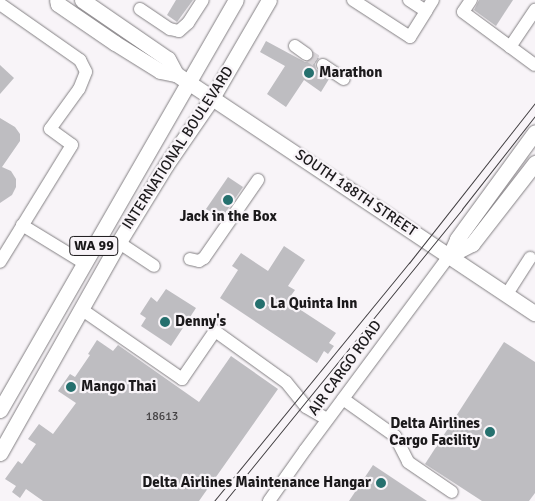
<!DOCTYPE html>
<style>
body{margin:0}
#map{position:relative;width:535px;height:501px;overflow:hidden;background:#f8f4f8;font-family:Signika,sans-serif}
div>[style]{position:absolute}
.building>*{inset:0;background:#bebdc1}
.minor-tunnel>*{height:12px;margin-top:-6px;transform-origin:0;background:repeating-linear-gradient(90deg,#d7d3d7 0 12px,transparent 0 18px)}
.roads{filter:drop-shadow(0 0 1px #838083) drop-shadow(0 0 1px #838083)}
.minor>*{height:12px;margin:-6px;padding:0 6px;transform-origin:6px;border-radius:6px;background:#fff}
.major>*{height:15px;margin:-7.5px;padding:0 7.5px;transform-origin:7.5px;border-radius:7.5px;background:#fff}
.tram>*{height:1px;margin:-0.5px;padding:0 0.5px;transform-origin:0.5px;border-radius:0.5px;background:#3e3b3e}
.dots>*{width:14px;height:14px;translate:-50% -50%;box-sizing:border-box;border:2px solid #f8f4f8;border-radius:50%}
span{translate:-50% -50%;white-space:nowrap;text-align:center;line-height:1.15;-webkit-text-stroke:4.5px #f8f4f8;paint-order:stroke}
.number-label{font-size:12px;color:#444244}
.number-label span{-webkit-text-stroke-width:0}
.shield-label span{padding:1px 4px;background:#f8f4f8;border:1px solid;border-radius:4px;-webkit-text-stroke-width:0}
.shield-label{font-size:14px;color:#1b191b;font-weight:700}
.poi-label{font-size:15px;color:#1b191b;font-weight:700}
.left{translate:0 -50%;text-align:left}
.right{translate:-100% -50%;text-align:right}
.street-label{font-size:15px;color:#1b191b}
</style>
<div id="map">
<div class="building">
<i style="clip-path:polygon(176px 0,193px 0,177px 22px,167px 15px)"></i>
<i style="clip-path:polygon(479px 0,513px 0,496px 26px,474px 10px)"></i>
<i style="clip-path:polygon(266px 41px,305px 62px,310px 61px,314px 55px,319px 58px,315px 64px,316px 69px,329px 79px,321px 92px,304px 80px,286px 107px,267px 94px,285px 66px,260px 52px)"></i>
<i style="clip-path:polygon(0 65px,14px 78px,0 94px)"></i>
<i style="clip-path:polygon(0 118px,15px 127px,20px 134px,20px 141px,2px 167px,11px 171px,16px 179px,16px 187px,12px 195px,0 203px)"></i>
<i style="clip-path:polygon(228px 177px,243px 187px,221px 219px,206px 209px)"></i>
<i style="clip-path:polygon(284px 246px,305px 260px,288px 286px,295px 290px,287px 301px,336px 333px,329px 343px,334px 346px,328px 354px,324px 351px,317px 363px,220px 298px,238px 270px,232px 266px,241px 253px,268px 271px)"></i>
<i style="clip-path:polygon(166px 289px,196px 308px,171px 346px,141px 326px,146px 318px,140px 314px,151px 297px,157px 302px)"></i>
<i style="clip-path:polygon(97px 340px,113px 351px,118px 345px,199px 402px,231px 356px,278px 389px,199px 501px,43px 501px,26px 489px,20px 498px,12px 492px,16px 486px,5px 479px,18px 461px,22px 464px,36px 444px,28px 439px,39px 424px,53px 434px,76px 403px,58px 391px,70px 374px,75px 377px,90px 355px,88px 354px)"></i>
<i style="clip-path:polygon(504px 342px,535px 362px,535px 493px,529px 501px,482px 501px,425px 464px)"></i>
<i style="clip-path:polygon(373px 465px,427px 501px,349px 501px)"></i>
</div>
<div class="minor-tunnel">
<i style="left:306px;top:54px;width:20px;rotate:33deg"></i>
</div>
<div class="roads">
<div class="minor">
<i style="left:353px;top:0;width:68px;rotate:33deg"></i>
<i style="left:410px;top:37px;width:31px;rotate:-58deg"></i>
<i style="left:409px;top:0;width:20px;rotate:33deg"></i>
<i style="left:426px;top:11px;width:13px;rotate:-58deg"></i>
<i style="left:471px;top:0;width:14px;rotate:124deg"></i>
<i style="left:463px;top:12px;width:89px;rotate:36.4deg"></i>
<i style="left:0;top:4px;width:98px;rotate:35deg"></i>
<i style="left:80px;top:60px;width:13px;rotate:63deg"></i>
<i style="left:86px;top:72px;width:18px;rotate:112deg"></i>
<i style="left:79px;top:89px;width:49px;rotate:125.9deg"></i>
<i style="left:50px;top:129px;width:27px;rotate:36deg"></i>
<i style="left:72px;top:145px;width:137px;rotate:121.6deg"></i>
<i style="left:140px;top:9px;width:36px;rotate:34deg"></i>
<i style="left:170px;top:29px;width:9px;rotate:13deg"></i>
<i style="left:179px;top:31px;width:12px;rotate:-42deg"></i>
<i style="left:188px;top:23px;width:27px;rotate:-57deg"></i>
<i style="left:295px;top:46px;width:14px;rotate:36deg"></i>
<i style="left:510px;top:47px;width:45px;rotate:-56deg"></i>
<i style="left:323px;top:65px;width:25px;rotate:34deg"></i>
<i style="left:22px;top:225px;width:73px;rotate:31.5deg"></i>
<i style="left:118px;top:242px;width:43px;rotate:33.7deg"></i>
<i style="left:190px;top:259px;width:9px;rotate:13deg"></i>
<i style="left:199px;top:261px;width:6px;rotate:-31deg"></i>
<i style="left:204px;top:258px;width:95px;rotate:-55.3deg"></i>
<i style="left:507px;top:294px;width:43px;rotate:-57.4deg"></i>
<i style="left:81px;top:309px;width:123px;rotate:34.7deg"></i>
<i style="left:182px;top:379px;width:58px;rotate:-55.5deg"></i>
<i style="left:215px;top:331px;width:87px;rotate:35.7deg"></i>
<i style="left:286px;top:382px;width:32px;rotate:51deg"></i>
<i style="left:306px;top:407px;width:24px;rotate:30deg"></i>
<i style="left:343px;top:399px;width:64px;rotate:35.4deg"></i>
<i style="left:395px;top:436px;width:29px;rotate:63deg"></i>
<i style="left:408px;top:462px;width:53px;rotate:34.3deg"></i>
<i style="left:269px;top:501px;width:62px;rotate:-54.8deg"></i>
<i style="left:305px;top:450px;width:243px;rotate:-53.4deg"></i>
</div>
<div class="major">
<i style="left:57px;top:0;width:4px;rotate:76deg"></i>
<i style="left:58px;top:4px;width:69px;rotate:34.4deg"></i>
<i style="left:115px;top:43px;width:53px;rotate:31.9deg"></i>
<i style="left:160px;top:71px;width:16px;rotate:11deg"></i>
<i style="left:176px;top:74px;width:431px;rotate:33.7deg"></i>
<i style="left:82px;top:0;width:104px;rotate:34.5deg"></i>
<i style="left:168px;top:59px;width:17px;rotate:62deg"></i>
<i style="left:450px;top:255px;width:17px;rotate:-66deg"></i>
<i style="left:457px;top:239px;width:132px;rotate:-53.9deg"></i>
<i style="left:450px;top:255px;width:25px;rotate:-27deg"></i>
<i style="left:472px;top:244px;width:103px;rotate:-52.1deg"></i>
<i style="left:0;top:410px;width:473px;rotate:-60.1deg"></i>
<i style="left:0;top:453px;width:239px;rotate:-60.6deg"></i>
<i style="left:117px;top:245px;width:94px;rotate:-58.5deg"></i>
<i style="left:166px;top:165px;width:81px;rotate:-55.5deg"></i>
<i style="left:212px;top:98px;width:113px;rotate:-59.8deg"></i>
</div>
</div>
<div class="tram">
<i style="left:214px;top:501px;width:308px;rotate:-50.7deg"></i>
<i style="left:409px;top:263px;width:204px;rotate:-51.8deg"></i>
<i style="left:225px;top:501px;width:376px;rotate:-50.9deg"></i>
<i style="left:462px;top:209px;width:118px;rotate:-51.9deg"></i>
</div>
<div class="dots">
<i style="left:309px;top:73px;background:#25706e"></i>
<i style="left:228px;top:200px;background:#25706e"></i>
<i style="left:260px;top:304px;background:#25706e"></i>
<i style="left:165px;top:322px;background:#25706e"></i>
<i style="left:71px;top:387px;background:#25706e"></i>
<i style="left:490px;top:432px;background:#25706e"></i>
<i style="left:381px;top:483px;background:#25706e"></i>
</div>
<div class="number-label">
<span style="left:162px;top:417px">18613</span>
</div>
<div class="shield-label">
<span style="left:94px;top:246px">WA 99</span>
</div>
<div class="poi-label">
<span class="left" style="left:319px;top:73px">Marathon</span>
<span style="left:228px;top:217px">Jack in the Box</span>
<span class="left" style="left:270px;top:304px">La Quinta Inn</span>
<span class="left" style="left:175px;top:322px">Denny's</span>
<span class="left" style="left:81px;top:387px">Mango Thai</span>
<span class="right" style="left:480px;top:432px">Delta Airlines<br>Cargo Facility</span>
<span class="right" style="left:371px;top:483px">Delta Airlines Maintenance Hangar</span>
</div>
<div class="street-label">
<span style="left:178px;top:148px;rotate:-57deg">INTERNATIONAL BOULEVARD</span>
<span style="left:356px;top:193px;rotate:34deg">SOUTH 188TH STREET</span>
<span style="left:345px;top:368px;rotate:-54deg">AIR CARGO ROAD</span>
</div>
</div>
